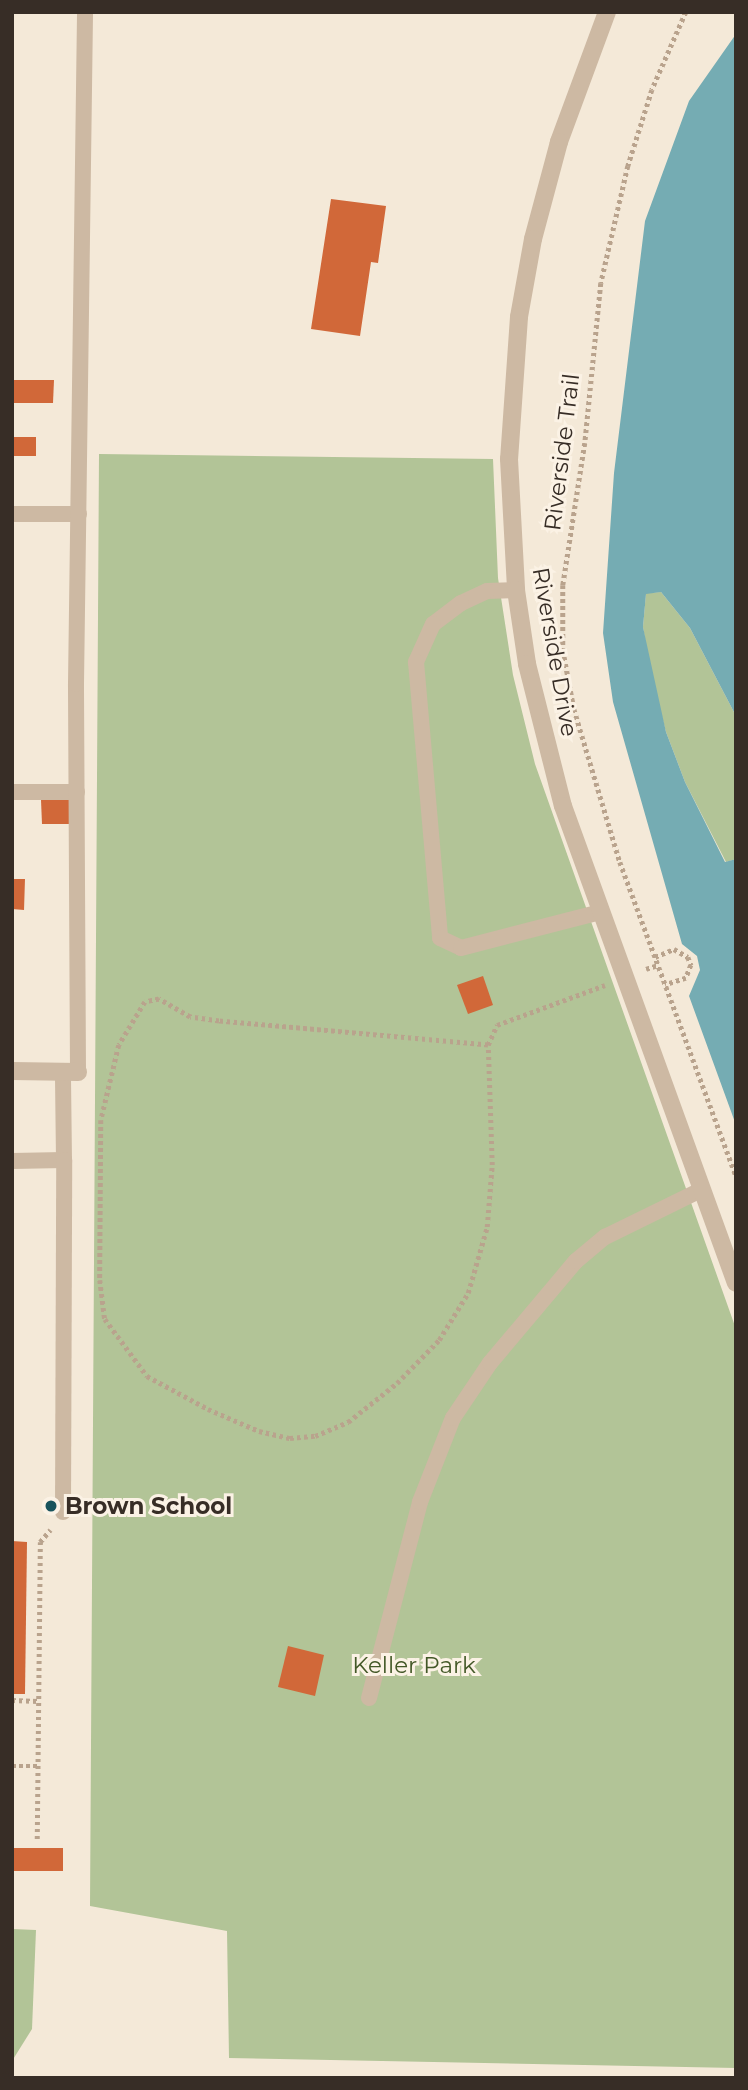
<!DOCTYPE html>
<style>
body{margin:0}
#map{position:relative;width:748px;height:2090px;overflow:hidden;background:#f4e9d8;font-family:Montserrat,sans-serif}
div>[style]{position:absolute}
.green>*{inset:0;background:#b2c497}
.water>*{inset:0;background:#75acb3}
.building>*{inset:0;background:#d16839}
.path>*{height:4.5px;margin-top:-2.25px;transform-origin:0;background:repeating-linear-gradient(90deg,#b9a38d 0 3.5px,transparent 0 7px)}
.service>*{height:16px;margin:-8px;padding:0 8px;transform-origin:8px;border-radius:8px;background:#cdb9a3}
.minor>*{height:18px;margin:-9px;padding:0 9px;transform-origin:9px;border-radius:9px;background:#cdb9a3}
.tertiary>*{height:18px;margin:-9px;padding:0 9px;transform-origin:9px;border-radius:9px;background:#cdb9a3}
.dots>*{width:19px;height:19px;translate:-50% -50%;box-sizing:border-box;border:4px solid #fbf2e5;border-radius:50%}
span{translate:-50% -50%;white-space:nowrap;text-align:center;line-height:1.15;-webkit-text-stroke:6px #fbf2e5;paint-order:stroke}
.street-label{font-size:23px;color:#372d26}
.poi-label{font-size:23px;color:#372d26;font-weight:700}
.left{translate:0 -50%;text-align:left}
.park-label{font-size:23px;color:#435827}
.frame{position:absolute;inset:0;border:14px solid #372d26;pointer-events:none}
</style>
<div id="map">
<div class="green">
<i style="clip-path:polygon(99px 454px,493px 459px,498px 578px,513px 675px,535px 764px,736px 1329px,736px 2068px,229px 2058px,227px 1931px,90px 1906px)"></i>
<i style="clip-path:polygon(661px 592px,690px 628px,736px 716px,736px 859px,726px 862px,685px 782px,666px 732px,651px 675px,643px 627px,646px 593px)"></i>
<i style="clip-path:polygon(12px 1929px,36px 1930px,32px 2029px,12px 2061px)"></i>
</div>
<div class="water">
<i style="clip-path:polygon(736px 34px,736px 716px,690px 628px,661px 592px,646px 594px,643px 627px,666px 732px,685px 782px,725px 862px,736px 859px,736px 1125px,689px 996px,700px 970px,697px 956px,682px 944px,613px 702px,603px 633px,614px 473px,645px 221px,689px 101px)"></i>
</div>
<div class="building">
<i style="clip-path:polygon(331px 199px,386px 206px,378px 263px,371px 262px,360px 336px,311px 329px)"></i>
<i style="clip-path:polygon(12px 380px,54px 380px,53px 403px,12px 403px)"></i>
<i style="clip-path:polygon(12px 437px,36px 437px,36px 456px,12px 456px)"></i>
<i style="clip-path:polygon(73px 799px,74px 824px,42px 824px,41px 800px)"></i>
<i style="clip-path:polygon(12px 879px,25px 879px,24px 910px,12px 909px)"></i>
<i style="clip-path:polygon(483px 976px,493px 1005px,468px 1014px,457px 985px)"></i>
<i style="clip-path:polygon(12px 1541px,27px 1542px,25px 1694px,12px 1694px)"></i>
<i style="clip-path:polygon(288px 1646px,324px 1655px,315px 1696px,278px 1687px)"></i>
<i style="clip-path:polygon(12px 1848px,63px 1848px,63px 1871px,12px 1871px)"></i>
</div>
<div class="path">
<i style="left:686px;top:12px;width:85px;rotate:113.6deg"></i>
<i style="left:652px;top:90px;width:80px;rotate:107.5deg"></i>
<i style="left:628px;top:166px;width:120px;rotate:103deg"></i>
<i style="left:601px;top:283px;width:161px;rotate:95.7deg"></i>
<i style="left:585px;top:443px;width:144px;rotate:98.8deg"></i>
<i style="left:563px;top:585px;width:65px;rotate:90deg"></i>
<i style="left:563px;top:650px;width:60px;rotate:79.4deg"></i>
<i style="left:574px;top:709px;width:160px;rotate:73.3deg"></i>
<i style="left:620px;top:862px;width:335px;rotate:69.7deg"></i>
<i style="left:655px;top:957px;width:21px;rotate:-23deg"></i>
<i style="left:674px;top:949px;width:16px;rotate:30deg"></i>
<i style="left:688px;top:957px;width:9px;rotate:69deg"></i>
<i style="left:691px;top:965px;width:14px;rotate:111deg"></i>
<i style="left:686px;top:978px;width:22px;rotate:162deg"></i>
<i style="left:646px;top:969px;width:13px;rotate:-18deg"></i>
<i style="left:488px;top:1045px;width:270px;rotate:-174.9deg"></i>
<i style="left:219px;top:1021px;width:29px;rotate:-172deg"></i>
<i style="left:190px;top:1017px;width:36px;rotate:-150deg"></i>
<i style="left:159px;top:999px;width:14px;rotate:168deg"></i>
<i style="left:145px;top:1002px;width:50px;rotate:121.2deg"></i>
<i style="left:119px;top:1045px;width:77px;rotate:103.5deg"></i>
<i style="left:101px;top:1120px;width:160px;rotate:90.4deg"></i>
<i style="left:100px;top:1280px;width:39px;rotate:83deg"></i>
<i style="left:105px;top:1319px;width:71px;rotate:53.6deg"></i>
<i style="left:147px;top:1376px;width:69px;rotate:28.4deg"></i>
<i style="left:208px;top:1409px;width:56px;rotate:23.3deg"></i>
<i style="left:259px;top:1431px;width:32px;rotate:13deg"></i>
<i style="left:290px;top:1438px;width:25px;rotate:-5deg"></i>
<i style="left:315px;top:1436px;width:36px;rotate:-23deg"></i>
<i style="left:348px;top:1422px;width:63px;rotate:-38.5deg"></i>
<i style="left:397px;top:1383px;width:60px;rotate:-45.7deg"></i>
<i style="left:439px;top:1340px;width:55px;rotate:-58.3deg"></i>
<i style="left:468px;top:1293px;width:69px;rotate:-73.9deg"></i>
<i style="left:487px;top:1227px;width:62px;rotate:-85.4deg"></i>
<i style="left:492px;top:1165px;width:120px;rotate:-91.9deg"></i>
<i style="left:488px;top:1045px;width:22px;rotate:-66deg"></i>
<i style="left:497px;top:1025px;width:115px;rotate:-20.3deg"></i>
<i style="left:12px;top:1700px;width:26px;rotate:2deg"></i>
<i style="left:12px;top:1766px;width:26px"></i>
<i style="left:37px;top:1839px;width:297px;rotate:-89.4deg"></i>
<i style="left:40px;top:1542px;width:16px;rotate:-50deg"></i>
</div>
<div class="service">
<i style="left:12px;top:514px;width:67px"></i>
<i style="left:516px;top:590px;width:29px;rotate:178deg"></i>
<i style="left:487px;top:591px;width:29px;rotate:155deg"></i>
<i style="left:461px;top:603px;width:35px;rotate:143deg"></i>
<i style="left:433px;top:624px;width:42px;rotate:114.1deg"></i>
<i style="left:416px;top:662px;width:277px;rotate:85deg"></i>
<i style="left:440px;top:938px;width:23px;rotate:25deg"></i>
<i style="left:461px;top:948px;width:144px;rotate:-14.5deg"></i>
<i style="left:12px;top:792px;width:65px"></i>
<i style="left:78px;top:1072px;width:388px;rotate:-90.3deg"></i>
<i style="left:76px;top:684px;width:672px;rotate:-89.23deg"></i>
<i style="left:12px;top:1161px;width:52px;rotate:-1.1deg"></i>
<i style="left:64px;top:1160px;width:88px;rotate:-90.7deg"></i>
<i style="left:63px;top:1512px;width:352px;rotate:-89.8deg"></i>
<i style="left:369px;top:1698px;width:203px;rotate:-75.4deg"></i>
<i style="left:420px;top:1502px;width:90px;rotate:-68.6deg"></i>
<i style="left:453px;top:1418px;width:66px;rotate:-56.1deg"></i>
<i style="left:490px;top:1363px;width:133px;rotate:-49.9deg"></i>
<i style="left:576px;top:1261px;width:38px;rotate:-40deg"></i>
<i style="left:605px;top:1237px;width:107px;rotate:-26.1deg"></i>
</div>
<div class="minor">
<i style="left:12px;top:1071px;width:66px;rotate:0.9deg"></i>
</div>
<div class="tertiary">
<i style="left:607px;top:12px;width:139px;rotate:110.3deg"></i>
<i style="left:559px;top:142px;width:100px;rotate:105deg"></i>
<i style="left:533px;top:239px;width:79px;rotate:100.2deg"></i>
<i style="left:519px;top:317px;width:142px;rotate:94deg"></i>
<i style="left:509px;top:459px;width:131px;rotate:86.9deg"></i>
<i style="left:516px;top:590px;width:75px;rotate:81.5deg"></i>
<i style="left:527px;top:664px;width:146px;rotate:75.8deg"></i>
<i style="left:563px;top:806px;width:507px;rotate:70.07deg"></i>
</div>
<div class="dots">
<i style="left:51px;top:1506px;background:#18535c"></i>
</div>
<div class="street-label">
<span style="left:562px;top:452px;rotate:-83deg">Riverside Trail</span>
<span style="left:555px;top:652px;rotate:80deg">Riverside Drive</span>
</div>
<div class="poi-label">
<span class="left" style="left:65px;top:1506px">Brown School</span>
</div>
<div class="park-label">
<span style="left:414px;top:1665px">Keller Park</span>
</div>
<div class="frame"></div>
</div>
